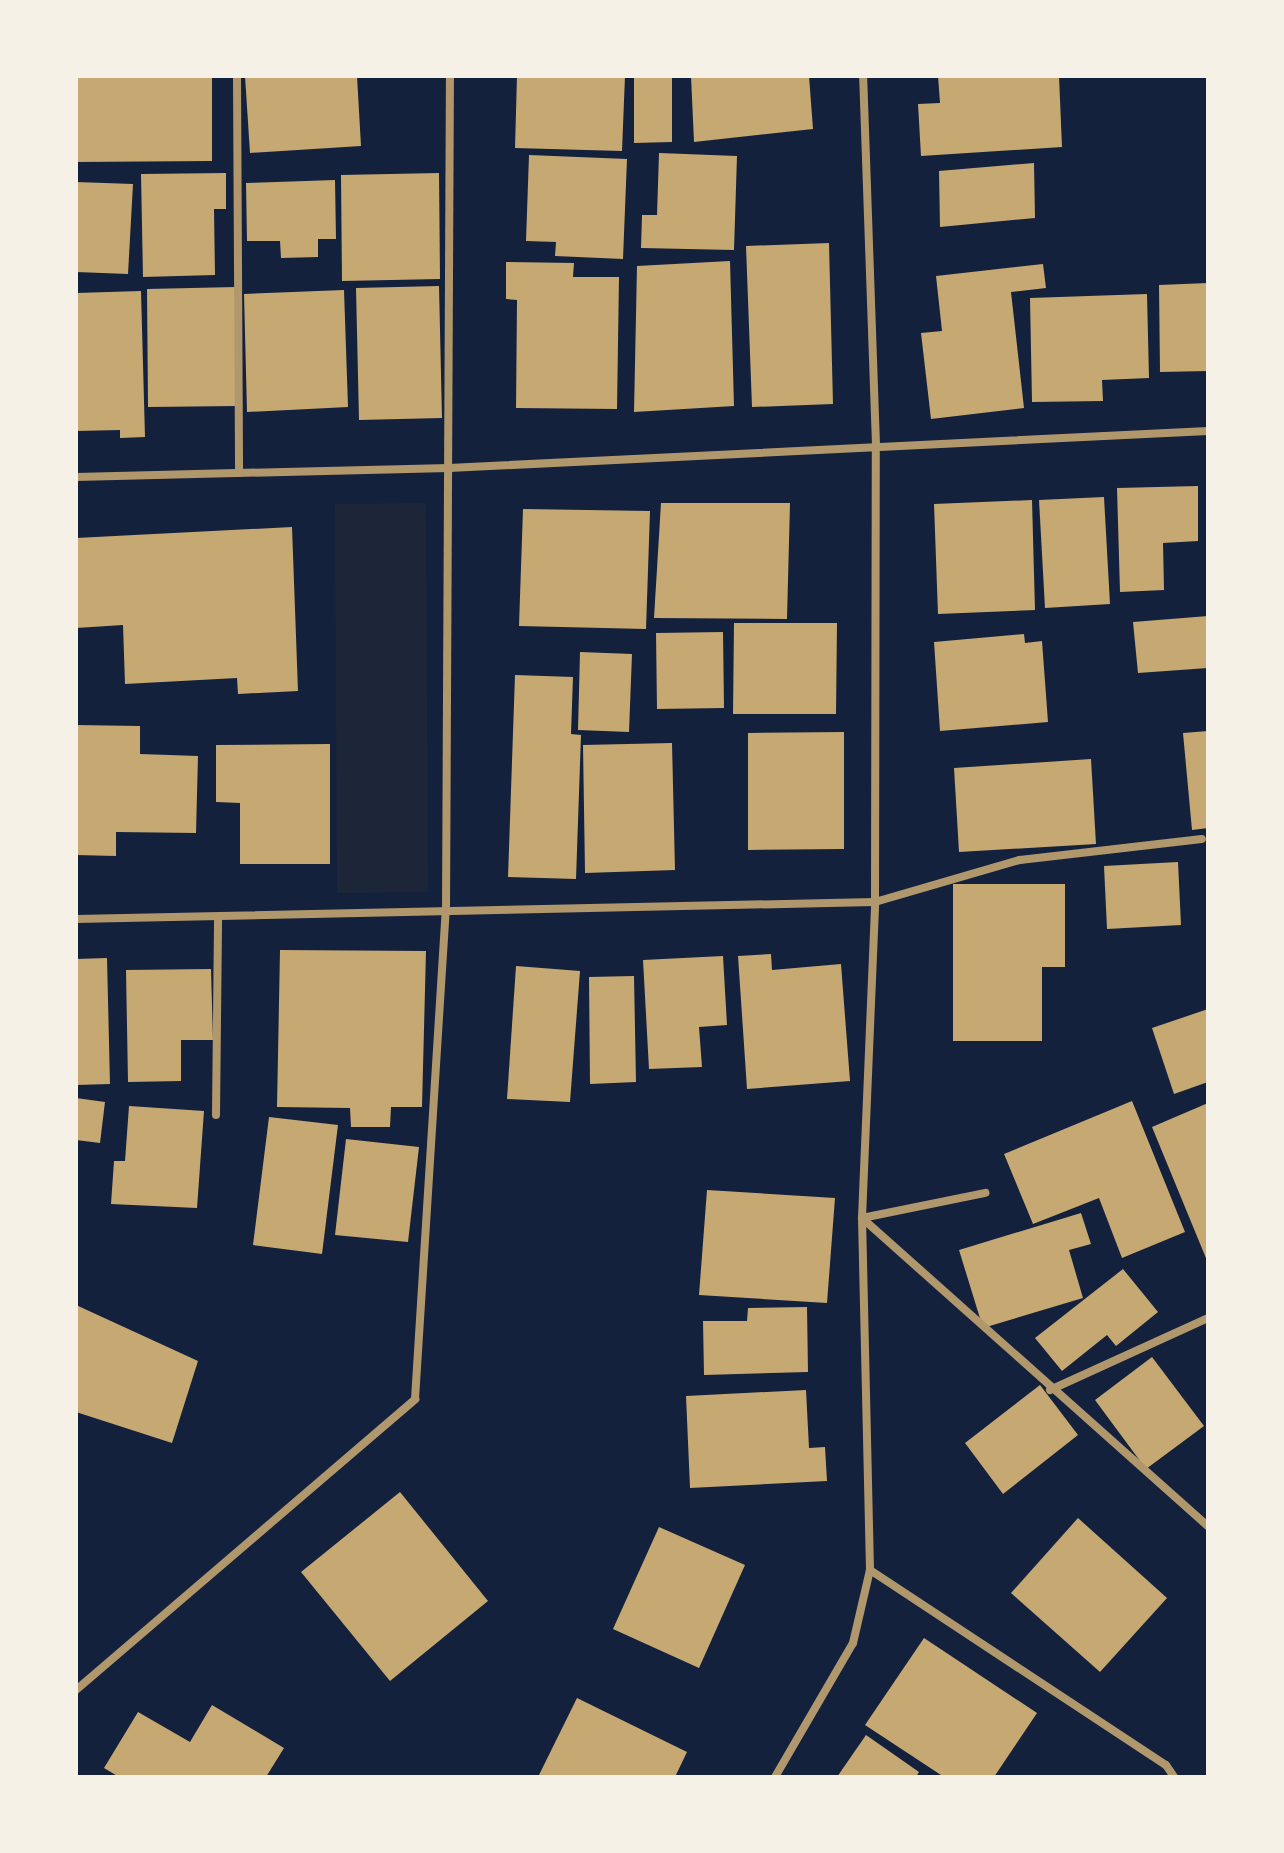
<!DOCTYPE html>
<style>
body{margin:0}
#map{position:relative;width:1284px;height:1853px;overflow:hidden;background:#14213d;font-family:Roboto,sans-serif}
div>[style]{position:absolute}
.green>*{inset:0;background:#1d2539}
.building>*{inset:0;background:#c6a872}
.minor>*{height:8px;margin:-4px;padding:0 4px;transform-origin:4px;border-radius:4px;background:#b1986c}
span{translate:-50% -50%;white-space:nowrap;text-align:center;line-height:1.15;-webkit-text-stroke:6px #f6f1e7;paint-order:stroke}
.frame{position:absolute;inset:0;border:78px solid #f6f1e7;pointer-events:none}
</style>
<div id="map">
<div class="green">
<i style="clip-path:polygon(426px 503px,428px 892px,337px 893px,335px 504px)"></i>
</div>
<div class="building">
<i style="clip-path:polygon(76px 76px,212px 76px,212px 161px,76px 162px)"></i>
<i style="clip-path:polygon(245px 76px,357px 76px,361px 146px,250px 153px)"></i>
<i style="clip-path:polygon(517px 76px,625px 76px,622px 151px,515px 148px)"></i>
<i style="clip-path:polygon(634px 76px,672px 76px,672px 142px,634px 143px)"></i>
<i style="clip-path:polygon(691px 76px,809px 76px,813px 129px,694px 142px)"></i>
<i style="clip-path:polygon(938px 76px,1059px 76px,1062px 147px,921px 156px,918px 104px,940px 103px)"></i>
<i style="clip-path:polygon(659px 153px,737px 156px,734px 250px,641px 248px,642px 215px,657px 215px)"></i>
<i style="clip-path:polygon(529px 155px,627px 159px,623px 259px,555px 256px,556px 242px,526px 241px)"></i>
<i style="clip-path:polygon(1034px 163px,1035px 218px,940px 227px,939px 171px)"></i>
<i style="clip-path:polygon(226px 173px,226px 209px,214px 209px,215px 275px,143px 277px,141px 174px)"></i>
<i style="clip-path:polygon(439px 173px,440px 279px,342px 281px,341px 175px)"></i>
<i style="clip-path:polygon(335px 180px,336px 239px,318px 239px,318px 257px,281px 258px,280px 241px,247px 241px,246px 183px)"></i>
<i style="clip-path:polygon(76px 182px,133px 184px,128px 274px,76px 272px)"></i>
<i style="clip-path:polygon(829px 243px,833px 404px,752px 407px,746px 246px)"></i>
<i style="clip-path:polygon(730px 261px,734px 406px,634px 412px,637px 266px)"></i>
<i style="clip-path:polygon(506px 262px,574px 263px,573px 277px,619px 277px,617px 409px,516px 408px,517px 300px,506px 299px)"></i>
<i style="clip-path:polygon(1043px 264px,1046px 288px,1011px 292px,1024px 408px,931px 419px,921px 333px,942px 331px,936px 276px)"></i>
<i style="clip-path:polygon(1208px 283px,1208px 371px,1160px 372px,1159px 285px)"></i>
<i style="clip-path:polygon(439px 286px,442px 418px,359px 420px,356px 288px)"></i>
<i style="clip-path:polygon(236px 287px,237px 406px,148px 407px,147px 289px)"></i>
<i style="clip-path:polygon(344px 290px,348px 407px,247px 412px,244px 294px)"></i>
<i style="clip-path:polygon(141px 291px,145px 437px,120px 438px,120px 430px,76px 431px,76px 293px)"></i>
<i style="clip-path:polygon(1147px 294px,1149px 378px,1102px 380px,1103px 401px,1032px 402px,1030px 298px)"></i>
<i style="clip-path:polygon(1198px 486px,1198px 541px,1163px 543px,1164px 590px,1120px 592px,1117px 488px)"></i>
<i style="clip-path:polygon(1104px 497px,1110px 604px,1045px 608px,1039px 500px)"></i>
<i style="clip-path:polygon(1032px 500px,1035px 610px,938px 614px,934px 504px)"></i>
<i style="clip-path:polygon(661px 503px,790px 503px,787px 619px,654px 618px)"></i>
<i style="clip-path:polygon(523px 509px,650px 511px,646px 629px,519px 626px)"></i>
<i style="clip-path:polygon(292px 527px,298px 691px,238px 694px,237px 678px,125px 684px,123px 625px,76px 628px,76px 538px)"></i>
<i style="clip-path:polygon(1208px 616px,1208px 668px,1138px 673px,1133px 622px)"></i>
<i style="clip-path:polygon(734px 623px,837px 623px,836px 714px,733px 714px)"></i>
<i style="clip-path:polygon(723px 632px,724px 708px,657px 709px,656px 633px)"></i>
<i style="clip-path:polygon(1024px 634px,1025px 643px,1042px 641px,1048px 722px,940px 731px,934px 642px)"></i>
<i style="clip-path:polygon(580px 652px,632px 654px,629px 732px,578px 730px)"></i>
<i style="clip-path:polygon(515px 675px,573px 677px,571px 734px,581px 735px,576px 879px,508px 877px)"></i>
<i style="clip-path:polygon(76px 725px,140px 726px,140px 754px,198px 756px,196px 833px,116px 832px,116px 856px,76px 855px)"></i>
<i style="clip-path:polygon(1208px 731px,1208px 828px,1192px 830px,1183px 733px)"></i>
<i style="clip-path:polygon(844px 732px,844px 849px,748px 850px,748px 733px)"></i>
<i style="clip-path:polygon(672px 743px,675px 870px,585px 873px,583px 745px)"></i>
<i style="clip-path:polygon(330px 744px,330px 864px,240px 864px,240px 803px,216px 802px,216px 745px)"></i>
<i style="clip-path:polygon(1091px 759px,1096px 844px,959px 852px,954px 768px)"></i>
<i style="clip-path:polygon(1178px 862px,1181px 925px,1107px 929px,1104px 866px)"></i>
<i style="clip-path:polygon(953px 884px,1065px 884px,1065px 967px,1042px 967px,1042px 1041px,953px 1041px)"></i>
<i style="clip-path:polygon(280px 950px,426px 951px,422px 1107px,391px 1107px,390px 1127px,351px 1127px,350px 1108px,277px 1107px)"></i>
<i style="clip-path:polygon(771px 954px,772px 970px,841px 964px,850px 1081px,747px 1089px,738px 956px)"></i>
<i style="clip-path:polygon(723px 956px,727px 1025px,699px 1027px,702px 1067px,649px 1069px,643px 960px)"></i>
<i style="clip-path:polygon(107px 958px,110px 1084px,76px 1085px,76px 959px)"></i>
<i style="clip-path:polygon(516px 966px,580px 971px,570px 1102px,507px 1099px)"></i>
<i style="clip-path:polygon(211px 969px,213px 1040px,181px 1040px,181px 1081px,128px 1082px,126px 970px)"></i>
<i style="clip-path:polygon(634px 976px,636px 1082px,590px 1084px,589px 977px)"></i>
<i style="clip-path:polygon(1208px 1009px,1208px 1082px,1174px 1094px,1152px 1028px)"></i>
<i style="clip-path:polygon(76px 1098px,105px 1102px,100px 1143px,76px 1140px)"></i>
<i style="clip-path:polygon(1132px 1101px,1185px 1232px,1122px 1258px,1099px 1198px,1033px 1224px,1004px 1154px)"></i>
<i style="clip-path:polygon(1208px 1103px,1208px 1263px,1152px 1127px)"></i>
<i style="clip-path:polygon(129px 1106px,204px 1111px,197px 1208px,111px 1204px,114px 1161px,125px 1161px)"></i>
<i style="clip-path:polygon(269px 1117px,338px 1125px,322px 1254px,253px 1245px)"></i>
<i style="clip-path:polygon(346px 1139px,419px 1147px,408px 1242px,335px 1235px)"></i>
<i style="clip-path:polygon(707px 1190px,835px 1198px,827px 1303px,699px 1295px)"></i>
<i style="clip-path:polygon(1081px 1213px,1091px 1244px,1069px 1250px,1083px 1298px,983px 1328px,959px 1250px)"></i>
<i style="clip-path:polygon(1123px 1269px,1158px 1312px,1116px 1346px,1107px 1335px,1062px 1371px,1035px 1338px)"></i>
<i style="clip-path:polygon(76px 1305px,198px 1361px,172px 1443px,76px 1412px)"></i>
<i style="clip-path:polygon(807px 1307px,808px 1372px,704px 1375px,703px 1321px,747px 1321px,748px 1308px)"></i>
<i style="clip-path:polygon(1152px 1357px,1204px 1426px,1146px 1469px,1095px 1400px)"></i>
<i style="clip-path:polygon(1040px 1385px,1078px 1435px,1003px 1494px,965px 1443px)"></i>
<i style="clip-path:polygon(806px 1390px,809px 1448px,825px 1447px,827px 1481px,690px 1488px,686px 1396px)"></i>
<i style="clip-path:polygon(400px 1492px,488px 1601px,390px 1681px,301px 1572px)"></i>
<i style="clip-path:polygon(1078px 1518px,1167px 1598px,1100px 1672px,1011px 1593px)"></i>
<i style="clip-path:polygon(659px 1527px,745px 1565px,699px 1668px,613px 1629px)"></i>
<i style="clip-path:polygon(924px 1638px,1037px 1713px,994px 1777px,944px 1777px,865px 1725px)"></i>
<i style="clip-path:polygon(577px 1698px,687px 1752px,675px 1777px,539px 1775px)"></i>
<i style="clip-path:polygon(212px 1705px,284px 1748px,266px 1777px,119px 1777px,104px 1768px,138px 1712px,190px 1742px)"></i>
<i style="clip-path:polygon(866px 1735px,919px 1772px,916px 1777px,837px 1777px)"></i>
</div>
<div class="minor">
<i style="left:237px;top:76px;width:397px;rotate:89.7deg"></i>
<i style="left:76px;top:477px;width:373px;rotate:-1.4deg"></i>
<i style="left:449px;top:468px;width:760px;rotate:-2.79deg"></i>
<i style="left:76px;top:919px;width:799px;rotate:-1.22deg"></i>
<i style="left:875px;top:902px;width:151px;rotate:-16.2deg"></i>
<i style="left:1020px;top:860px;width:183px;rotate:-6.6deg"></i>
<i style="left:216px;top:1115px;width:198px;rotate:-89.4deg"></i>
<i style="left:862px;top:1218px;width:463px;rotate:41.7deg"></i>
<i style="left:862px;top:1218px;width:126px;rotate:-11.5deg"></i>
<i style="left:1050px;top:1390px;width:174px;rotate:-24.5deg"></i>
<i style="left:870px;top:1570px;width:354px;rotate:33.4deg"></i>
<i style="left:1166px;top:1765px;width:14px;rotate:56deg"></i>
<i style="left:76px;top:1690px;width:447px;rotate:-40.6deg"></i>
<i style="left:415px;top:1399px;width:489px;rotate:-86.4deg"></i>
<i style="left:446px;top:911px;width:835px;rotate:-89.73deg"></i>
<i style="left:775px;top:1777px;width:155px;rotate:-59.8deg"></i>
<i style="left:853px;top:1643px;width:75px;rotate:-76.9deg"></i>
<i style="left:870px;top:1570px;width:352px;rotate:-91.3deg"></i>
<i style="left:862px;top:1218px;width:316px;rotate:-87.6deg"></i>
<i style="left:875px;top:902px;width:457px;rotate:-89.9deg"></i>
<i style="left:876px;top:445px;width:369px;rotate:-92deg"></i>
</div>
<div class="frame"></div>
</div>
